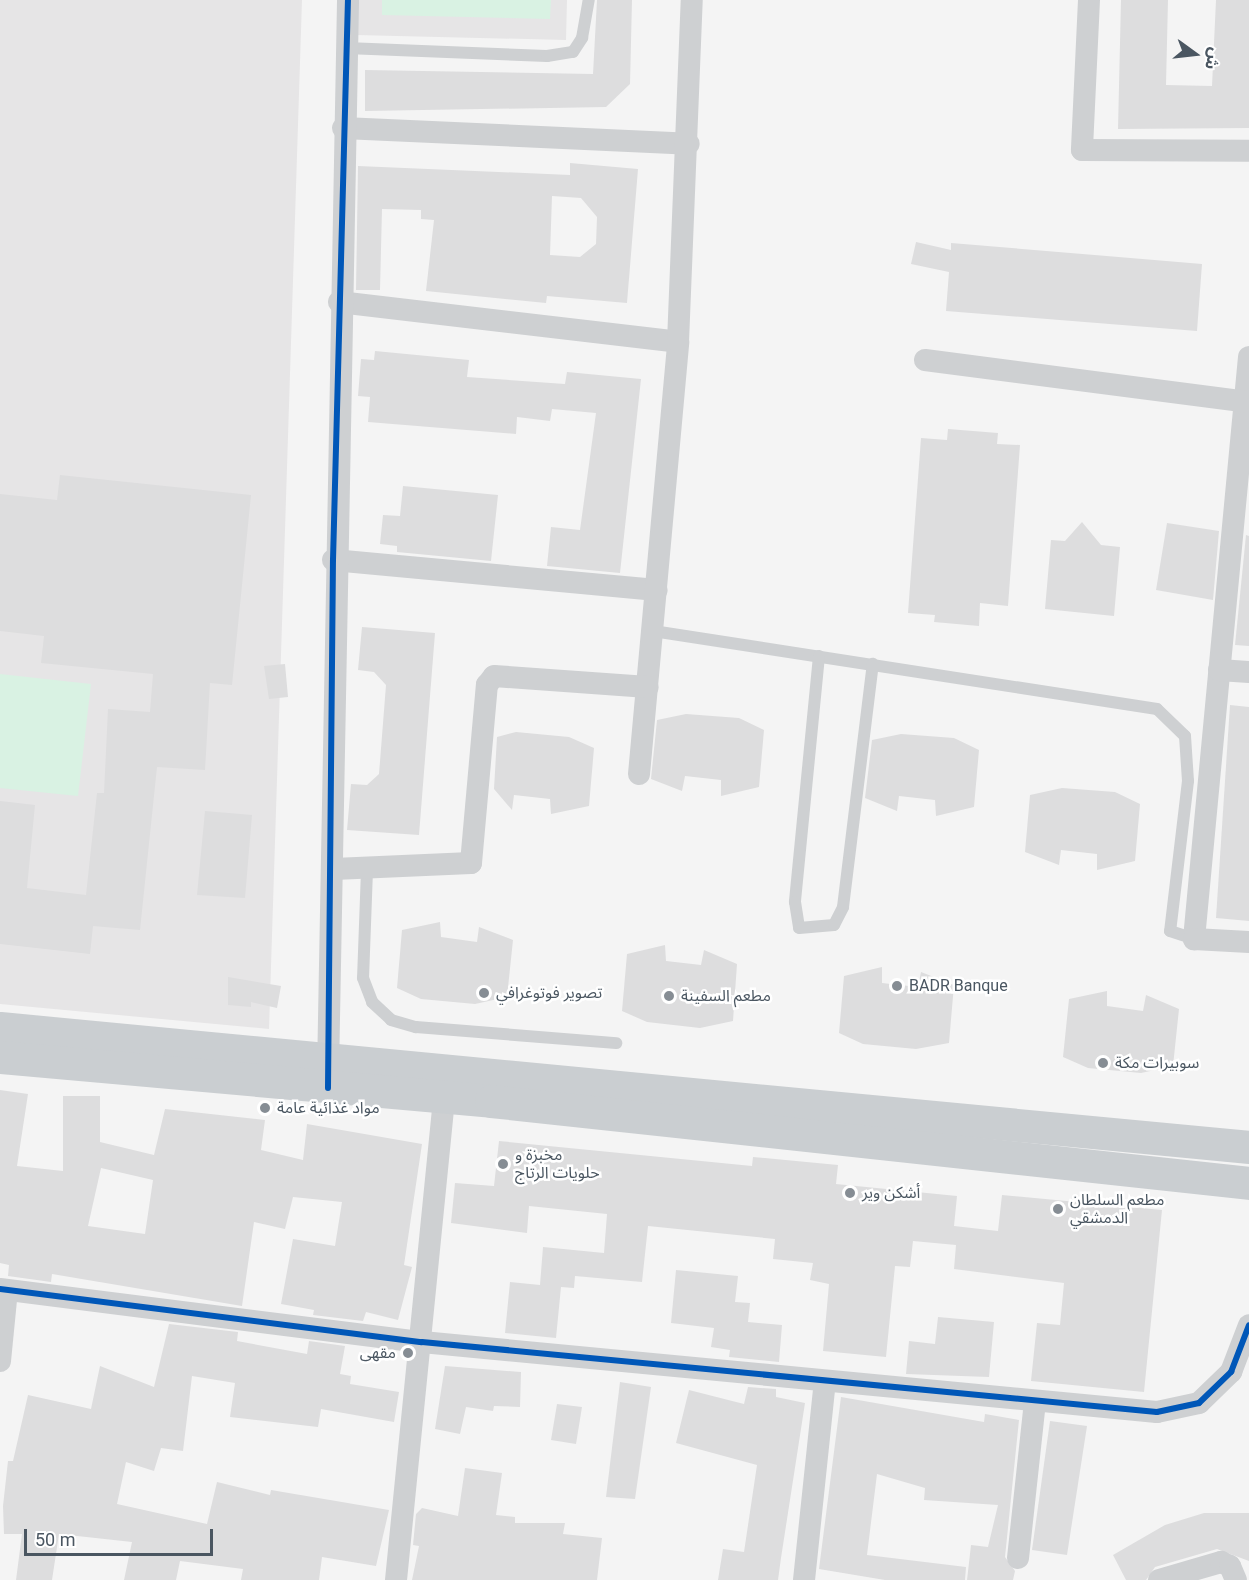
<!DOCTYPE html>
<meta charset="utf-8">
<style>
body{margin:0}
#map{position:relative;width:1249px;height:1580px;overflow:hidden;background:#f4f4f4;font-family:Roboto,"Noto Sans Arabic",sans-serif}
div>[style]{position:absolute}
.education>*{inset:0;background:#e6e5e6}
.green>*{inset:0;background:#d9f2e3}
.building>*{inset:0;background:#ddddde}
.service>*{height:12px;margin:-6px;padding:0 6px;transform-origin:6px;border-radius:6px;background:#ced0d2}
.minor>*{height:22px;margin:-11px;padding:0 11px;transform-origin:11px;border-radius:11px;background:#ced0d2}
.primary>*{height:33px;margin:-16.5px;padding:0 16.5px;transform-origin:16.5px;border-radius:16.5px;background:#caced1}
.cycleway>*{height:6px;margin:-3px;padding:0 3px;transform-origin:3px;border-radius:3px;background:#0057b8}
.dots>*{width:16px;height:16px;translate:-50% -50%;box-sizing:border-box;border:3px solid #fff;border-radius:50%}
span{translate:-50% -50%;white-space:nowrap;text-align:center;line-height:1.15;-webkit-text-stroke:5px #fff;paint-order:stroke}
.poi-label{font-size:16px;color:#4a5661}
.left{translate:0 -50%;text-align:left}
.right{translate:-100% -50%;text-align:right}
.north{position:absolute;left:1165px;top:24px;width:60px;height:60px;-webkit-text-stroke:4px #fff;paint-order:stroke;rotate:105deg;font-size:16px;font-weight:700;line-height:24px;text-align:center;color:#4a5661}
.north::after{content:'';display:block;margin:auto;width:21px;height:27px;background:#4a5661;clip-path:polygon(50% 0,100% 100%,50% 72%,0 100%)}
.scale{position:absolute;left:24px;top:1529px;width:189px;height:27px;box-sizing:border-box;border:3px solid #4a5661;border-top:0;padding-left:8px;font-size:18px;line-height:21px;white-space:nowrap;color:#4a5661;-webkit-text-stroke:4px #fff;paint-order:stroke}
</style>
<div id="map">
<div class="education">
<i style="clip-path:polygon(0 0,302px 0,269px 1029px,0 1004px)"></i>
<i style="clip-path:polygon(357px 0,567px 0,566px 40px,356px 35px)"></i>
</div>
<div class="green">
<i style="clip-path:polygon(382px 0,551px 0,550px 19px,382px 15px)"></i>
<i style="clip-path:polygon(0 674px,91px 684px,78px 796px,0 788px)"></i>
</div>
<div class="building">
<i style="clip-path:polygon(597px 0,632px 0,630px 84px,606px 107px,365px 111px,365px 70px,593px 74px)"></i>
<i style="clip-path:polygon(1121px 0,1168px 0,1166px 85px,1212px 86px,1216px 0,1249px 0,1249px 128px,1118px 129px)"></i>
<i style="clip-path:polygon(evenodd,570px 163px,638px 169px,627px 303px,547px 296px,546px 303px,426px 291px,434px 220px,421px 219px,421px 210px,382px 209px,380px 290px,356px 290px,358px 166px,570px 175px,570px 163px,552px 196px,581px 198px,597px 217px,596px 244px,580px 257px,550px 255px,552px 196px)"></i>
<i style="clip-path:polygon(916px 242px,951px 250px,951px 243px,1202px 264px,1197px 331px,946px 311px,949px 272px,911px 264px)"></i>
<i style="clip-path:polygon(375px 351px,469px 360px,467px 377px,565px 384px,567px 372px,641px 379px,620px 573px,547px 566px,551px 527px,580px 530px,596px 413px,552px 409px,550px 421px,517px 417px,516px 434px,368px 422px,370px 397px,358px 396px,361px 359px,374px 360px)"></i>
<i style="clip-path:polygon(948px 429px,998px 433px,997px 444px,1020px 445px,1008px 606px,980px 603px,979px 626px,934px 622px,935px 615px,908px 613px,921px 438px,947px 440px)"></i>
<i style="clip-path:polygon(60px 475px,251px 495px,232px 685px,210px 683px,205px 770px,157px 767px,140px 930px,93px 926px,90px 954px,0 944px,0 801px,35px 805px,27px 888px,86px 895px,97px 793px,104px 793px,108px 709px,150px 712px,153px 674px,41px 663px,44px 636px,0 631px,0 494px,57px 500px)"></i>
<i style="clip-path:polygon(403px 486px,498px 495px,491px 561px,397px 552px,397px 546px,380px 544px,383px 515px,400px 516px)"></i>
<i style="clip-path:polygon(1082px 522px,1101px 545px,1120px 547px,1114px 616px,1045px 609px,1051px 540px,1065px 541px)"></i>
<i style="clip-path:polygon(1167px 523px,1219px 531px,1213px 600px,1156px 590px)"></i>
<i style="clip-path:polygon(1246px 535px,1249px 536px,1249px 646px,1235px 645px)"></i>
<i style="clip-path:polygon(362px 627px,435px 633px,419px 835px,347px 830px,351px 784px,367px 785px,379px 774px,386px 685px,374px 672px,358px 670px)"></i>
<i style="clip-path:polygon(285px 664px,288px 697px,269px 699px,264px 666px)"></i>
<i style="clip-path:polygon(1230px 705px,1249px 707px,1249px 921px,1216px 918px)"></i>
<i style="clip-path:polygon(686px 714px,739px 718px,764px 730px,759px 787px,721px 796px,721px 780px,685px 776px,682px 791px,651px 779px,657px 720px)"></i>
<i style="clip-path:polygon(516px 732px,569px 737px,594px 748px,589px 806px,551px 814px,550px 799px,514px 795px,512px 810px,494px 789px,497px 737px)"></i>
<i style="clip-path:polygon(901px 734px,954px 738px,979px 750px,974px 807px,936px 816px,935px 800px,899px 796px,897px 811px,865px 798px,872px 740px)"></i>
<i style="clip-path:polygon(1062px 788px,1115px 792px,1140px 804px,1135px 861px,1097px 870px,1097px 854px,1061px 850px,1059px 865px,1025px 852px,1030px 795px)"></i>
<i style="clip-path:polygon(205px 811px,252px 815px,245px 898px,197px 895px)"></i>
<i style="clip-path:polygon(440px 922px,441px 937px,477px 942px,479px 927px,513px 940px,507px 997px,475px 1004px,421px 999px,397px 988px,402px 930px)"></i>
<i style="clip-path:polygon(665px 945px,666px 961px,701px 965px,704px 950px,737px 964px,733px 1021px,700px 1028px,647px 1022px,622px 1011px,627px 954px)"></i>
<i style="clip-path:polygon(882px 967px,882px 983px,918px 987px,921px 972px,954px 985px,949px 1043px,916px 1049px,863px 1044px,839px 1033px,844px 976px)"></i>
<i style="clip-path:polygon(228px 977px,281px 986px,277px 1008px,251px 1002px,251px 1007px,228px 1005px)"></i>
<i style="clip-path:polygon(1107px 991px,1107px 1006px,1143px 1011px,1146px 995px,1179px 1009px,1173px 1066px,1141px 1073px,1088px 1068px,1063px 1057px,1069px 999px)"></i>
<i style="clip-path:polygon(evenodd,0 1090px,28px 1094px,17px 1166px,63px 1171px,63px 1096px,100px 1096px,100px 1142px,154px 1155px,165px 1109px,265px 1120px,261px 1150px,303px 1160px,307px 1124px,422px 1144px,404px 1265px,412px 1267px,398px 1320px,366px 1312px,363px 1321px,313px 1315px,314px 1310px,281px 1304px,293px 1239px,335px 1246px,342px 1202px,293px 1197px,285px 1229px,254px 1222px,242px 1306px,52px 1274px,51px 1282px,8px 1276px,9px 1265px,0 1263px,0 1090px,101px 1168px,153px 1180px,145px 1234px,88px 1226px,101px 1168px)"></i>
<i style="clip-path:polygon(499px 1141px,752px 1166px,753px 1157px,838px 1165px,836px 1184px,957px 1196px,954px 1226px,998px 1231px,1002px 1195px,1162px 1210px,1144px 1392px,1031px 1381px,1037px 1323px,1060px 1325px,1064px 1283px,954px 1269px,956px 1245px,913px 1241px,910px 1267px,895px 1266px,886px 1357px,823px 1351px,829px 1284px,810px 1280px,813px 1263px,773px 1259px,775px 1239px,648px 1226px,642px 1282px,575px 1276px,574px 1288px,561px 1287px,556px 1338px,505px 1333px,510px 1282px,540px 1285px,543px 1247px,604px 1253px,607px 1214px,529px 1206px,527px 1233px,451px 1223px,455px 1183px,494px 1186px)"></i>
<i style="clip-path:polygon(676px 1270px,738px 1276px,735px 1302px,750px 1303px,748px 1322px,782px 1325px,779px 1362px,729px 1357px,730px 1350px,711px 1347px,714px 1328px,671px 1323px)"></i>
<i style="clip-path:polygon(938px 1317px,994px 1322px,989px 1377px,906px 1374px,909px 1341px,935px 1344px)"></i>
<i style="clip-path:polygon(169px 1324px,238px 1332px,237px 1341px,307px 1354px,309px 1341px,345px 1346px,340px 1374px,351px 1376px,350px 1384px,399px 1392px,394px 1422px,321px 1409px,318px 1427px,230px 1417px,235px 1383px,192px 1376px,183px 1451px,161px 1448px,154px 1471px,126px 1462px,117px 1504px,207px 1524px,217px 1482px,270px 1495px,271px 1490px,389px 1510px,376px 1566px,322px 1557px,319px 1580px,241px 1580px,243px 1569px,180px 1561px,176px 1580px,124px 1580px,132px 1542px,59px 1534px,52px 1580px,16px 1580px,22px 1534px,4px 1534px,3px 1506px,8px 1461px,13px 1461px,28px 1395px,91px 1409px,100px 1366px,154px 1387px)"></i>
<i style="clip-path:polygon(445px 1366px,521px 1372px,520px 1407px,494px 1406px,493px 1411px,466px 1407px,460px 1434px,435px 1429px)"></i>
<i style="clip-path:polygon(620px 1382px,651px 1387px,635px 1499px,606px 1497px)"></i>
<i style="clip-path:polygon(748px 1387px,776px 1389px,776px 1397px,805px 1403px,781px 1558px,778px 1580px,718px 1580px,723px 1549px,744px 1552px,757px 1465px,676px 1443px,689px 1390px,744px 1404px)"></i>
<i style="clip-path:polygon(841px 1397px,984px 1422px,985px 1414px,1019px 1420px,1005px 1557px,1015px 1571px,1013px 1580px,967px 1580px,971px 1545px,988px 1547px,998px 1505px,924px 1500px,925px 1488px,877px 1474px,867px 1555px,966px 1567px,965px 1580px,885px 1580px,819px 1569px)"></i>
<i style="clip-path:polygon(557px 1404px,582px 1407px,576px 1444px,551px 1440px)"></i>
<i style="clip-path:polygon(1050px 1421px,1087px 1426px,1067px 1555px,1032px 1550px)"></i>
<i style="clip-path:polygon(465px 1468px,502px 1473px,496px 1515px,515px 1517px,515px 1523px,565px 1523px,563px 1534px,602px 1538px,597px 1580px,412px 1580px,419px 1546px,413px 1545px,416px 1514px,422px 1508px,458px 1516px)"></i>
<i style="clip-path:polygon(1204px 1513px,1249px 1513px,1249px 1561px,1217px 1549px,1155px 1567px,1146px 1580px,1126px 1580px,1113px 1555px,1165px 1525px)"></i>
</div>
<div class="service">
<i style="left:346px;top:48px;width:201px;rotate:2.3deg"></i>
<i style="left:547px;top:56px;width:26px;rotate:-9deg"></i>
<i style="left:573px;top:52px;width:17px;rotate:-57deg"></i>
<i style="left:582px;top:38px;width:39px;rotate:-80deg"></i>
<i style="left:653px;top:631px;width:510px;rotate:8.8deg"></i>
<i style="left:1157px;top:709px;width:39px;rotate:44deg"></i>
<i style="left:1185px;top:736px;width:45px;rotate:86.2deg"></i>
<i style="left:1188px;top:781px;width:151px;rotate:96.8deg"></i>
<i style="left:1170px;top:931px;width:25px;rotate:18deg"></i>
<i style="left:819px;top:656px;width:247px;rotate:95.6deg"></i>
<i style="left:795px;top:902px;width:26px;rotate:81deg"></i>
<i style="left:799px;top:928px;width:35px;rotate:-5deg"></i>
<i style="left:834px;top:925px;width:20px;rotate:-63deg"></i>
<i style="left:843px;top:907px;width:245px;rotate:-83deg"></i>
<i style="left:367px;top:870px;width:108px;rotate:92.1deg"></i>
<i style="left:363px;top:978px;width:26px;rotate:69deg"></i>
<i style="left:372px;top:1002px;width:26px;rotate:43deg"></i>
<i style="left:391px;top:1020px;width:26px;rotate:16deg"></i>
<i style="left:416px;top:1027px;width:201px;rotate:4.6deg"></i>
</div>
<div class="minor">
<i style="left:1089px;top:0;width:150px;rotate:92.7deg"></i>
<i style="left:1082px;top:150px;width:167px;rotate:0.3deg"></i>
<i style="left:343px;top:128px;width:346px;rotate:2.6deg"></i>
<i style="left:339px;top:302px;width:341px;rotate:6.7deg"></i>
<i style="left:1249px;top:357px;width:585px;rotate:95.4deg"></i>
<i style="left:1194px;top:939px;width:55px;rotate:3.1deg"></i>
<i style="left:925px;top:360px;width:327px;rotate:7.4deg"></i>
<i style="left:333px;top:560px;width:325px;rotate:5.3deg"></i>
<i style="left:1219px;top:670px;width:30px;rotate:4deg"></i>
<i style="left:639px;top:774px;width:434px;rotate:-84.8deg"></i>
<i style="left:678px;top:342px;width:342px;rotate:-87.7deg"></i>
<i style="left:334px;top:869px;width:137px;rotate:-2.5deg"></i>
<i style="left:471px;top:863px;width:179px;rotate:-84.9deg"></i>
<i style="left:487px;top:685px;width:11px;rotate:-52deg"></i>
<i style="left:494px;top:676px;width:154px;rotate:4.1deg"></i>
<i style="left:328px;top:1072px;width:1072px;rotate:-88.93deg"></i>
<i style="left:0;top:1289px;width:425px;rotate:7.2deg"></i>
<i style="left:422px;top:1342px;width:738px;rotate:5.44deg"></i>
<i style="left:1157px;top:1412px;width:43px;rotate:-12.1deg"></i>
<i style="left:1199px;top:1403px;width:45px;rotate:-44.1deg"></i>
<i style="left:1231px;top:1372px;width:50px;rotate:-69deg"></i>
<i style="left:0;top:1361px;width:71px;rotate:-84.4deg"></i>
<i style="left:1018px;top:1558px;width:158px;rotate:-83.8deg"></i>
<i style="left:396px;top:1580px;width:484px;rotate:-84.3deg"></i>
<i style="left:804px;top:1580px;width:200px;rotate:-84deg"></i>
<i style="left:1159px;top:1580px;width:65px;rotate:-16.2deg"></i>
<i style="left:1221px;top:1562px;width:10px;rotate:24deg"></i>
<i style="left:1230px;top:1566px;width:15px;rotate:67deg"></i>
</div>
<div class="primary">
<i style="left:0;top:1028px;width:1255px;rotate:5.44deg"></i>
<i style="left:0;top:1057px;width:493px;rotate:5.1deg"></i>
<i style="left:491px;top:1101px;width:762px;rotate:6.17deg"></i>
</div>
<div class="cycleway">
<i style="left:328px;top:1088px;width:528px;rotate:-89.46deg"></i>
<i style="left:333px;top:560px;width:560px;rotate:-88.47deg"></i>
<i style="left:0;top:1289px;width:425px;rotate:7.2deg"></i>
<i style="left:422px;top:1342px;width:738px;rotate:5.44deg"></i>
<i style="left:1157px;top:1412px;width:43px;rotate:-12.1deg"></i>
<i style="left:1199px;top:1403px;width:45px;rotate:-44.1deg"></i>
<i style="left:1231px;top:1372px;width:50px;rotate:-69deg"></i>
</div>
<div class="dots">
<i style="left:897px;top:986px;background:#868d94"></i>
<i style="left:484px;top:993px;background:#868d94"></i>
<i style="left:669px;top:996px;background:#868d94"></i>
<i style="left:1103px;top:1063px;background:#868d94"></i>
<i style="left:265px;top:1108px;background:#868d94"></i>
<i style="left:503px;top:1164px;background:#868d94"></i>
<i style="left:850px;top:1193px;background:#868d94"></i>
<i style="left:1058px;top:1209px;background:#868d94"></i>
<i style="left:408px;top:1353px;background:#868d94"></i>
</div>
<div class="poi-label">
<span class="left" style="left:909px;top:986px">BADR Banque</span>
<span class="left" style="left:496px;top:993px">تصوير فوتوغرافي</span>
<span class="left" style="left:681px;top:996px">مطعم السفينة</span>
<span class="left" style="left:1115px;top:1063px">سوبيرات مكة</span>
<span class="left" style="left:277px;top:1108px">مواد غذائية عامة</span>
<span class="left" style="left:515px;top:1164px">مخبزة و<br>حلويات الرتاج</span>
<span class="left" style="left:862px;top:1193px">أشكن وير</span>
<span class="left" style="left:1070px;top:1209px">مطعم السلطان<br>الدمشقي</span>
<span class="right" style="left:396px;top:1353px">مقهى</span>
</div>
<div class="north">ش</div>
<div class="scale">50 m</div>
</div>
